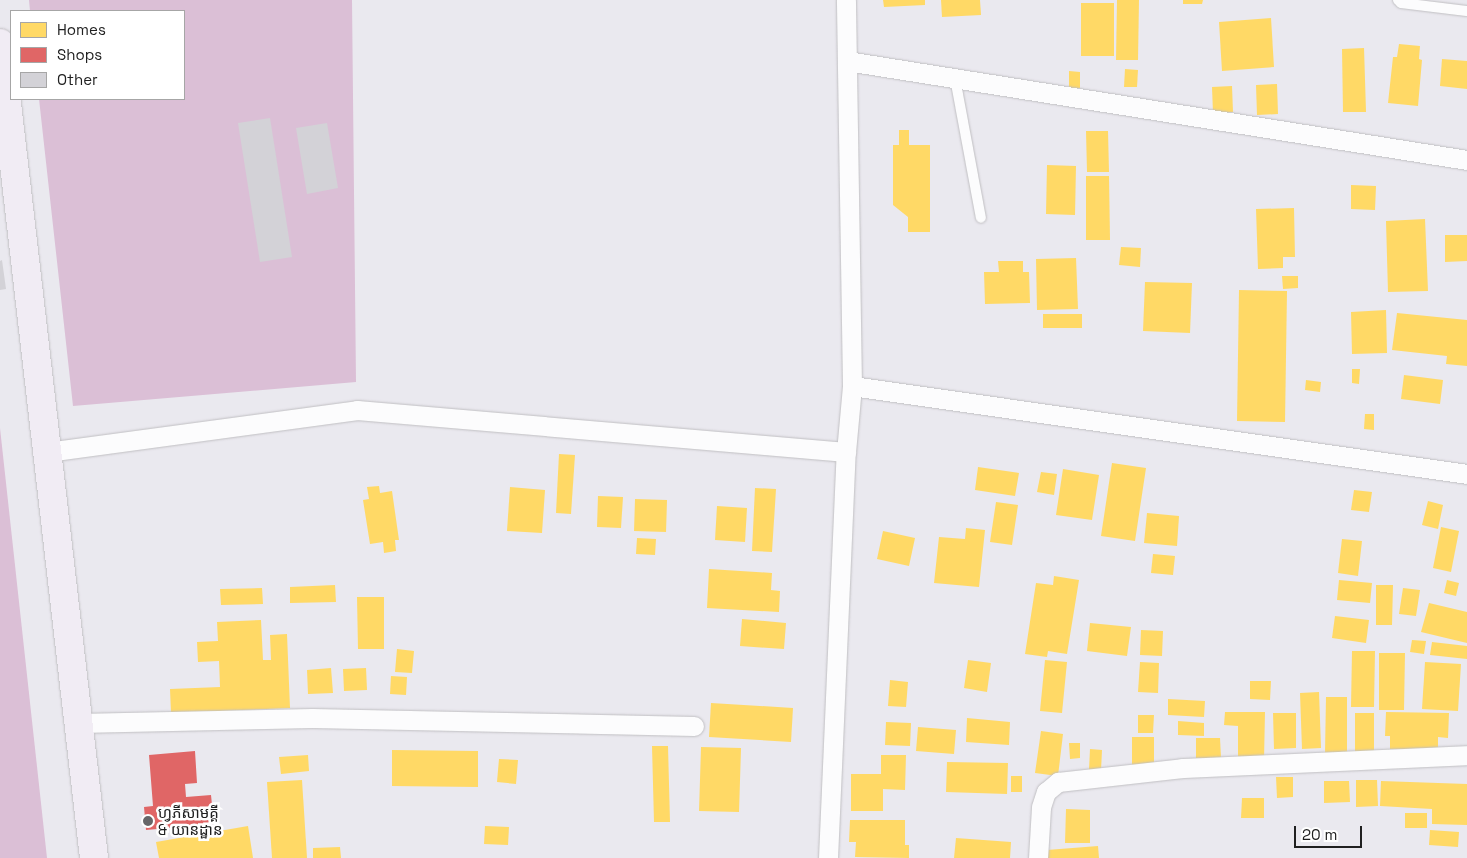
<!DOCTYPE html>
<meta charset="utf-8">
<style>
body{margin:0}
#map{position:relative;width:1467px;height:858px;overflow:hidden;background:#eae9ef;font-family:"Space Grotesk","Noto Sans Khmer",sans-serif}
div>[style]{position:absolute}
.forest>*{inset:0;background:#dbbfd6}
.homes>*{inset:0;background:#ffd966}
.shops>*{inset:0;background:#e06666}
.building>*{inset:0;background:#d3d2d7}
.roads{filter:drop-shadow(0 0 1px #c0bfc2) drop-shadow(0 0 1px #c0bfc2)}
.service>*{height:10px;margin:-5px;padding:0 5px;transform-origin:5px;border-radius:5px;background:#fcfcfd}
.minor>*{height:19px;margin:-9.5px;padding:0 9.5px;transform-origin:9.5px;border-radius:9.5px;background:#fcfcfd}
.secondary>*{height:28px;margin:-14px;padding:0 14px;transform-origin:14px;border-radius:14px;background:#f1ecf4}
.dots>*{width:14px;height:14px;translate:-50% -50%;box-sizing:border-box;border:2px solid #fff;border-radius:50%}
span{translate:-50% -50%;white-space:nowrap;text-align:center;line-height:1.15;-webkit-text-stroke:5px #fff;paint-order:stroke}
.poi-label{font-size:15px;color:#202020}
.left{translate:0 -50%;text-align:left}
.legend{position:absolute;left:10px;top:10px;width:175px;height:90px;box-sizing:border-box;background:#fff;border:1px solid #a6a6a6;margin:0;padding:6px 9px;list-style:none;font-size:15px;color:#202020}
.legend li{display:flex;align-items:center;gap:10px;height:25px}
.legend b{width:25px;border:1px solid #a6a6a6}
.scale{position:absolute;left:1294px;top:826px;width:68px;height:22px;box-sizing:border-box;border:2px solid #202020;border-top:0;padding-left:6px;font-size:15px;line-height:18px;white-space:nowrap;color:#202020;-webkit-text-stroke:4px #fff;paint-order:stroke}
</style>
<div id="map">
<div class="forest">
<i style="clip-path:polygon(29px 0,352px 0,356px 382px,73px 406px,39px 99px,184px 99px,184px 11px,30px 11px)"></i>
<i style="clip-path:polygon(0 428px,47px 858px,0 858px)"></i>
</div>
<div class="homes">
<i style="clip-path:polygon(883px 0,925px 0,925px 5px,884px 7px)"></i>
<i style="clip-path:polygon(941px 0,980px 0,981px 15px,942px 17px)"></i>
<i style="clip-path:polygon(1117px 0,1139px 0,1138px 60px,1116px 60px)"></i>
<i style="clip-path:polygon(1183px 0,1203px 0,1202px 4px,1183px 4px)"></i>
<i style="clip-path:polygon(1081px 3px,1114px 3px,1114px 56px,1081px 56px)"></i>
<i style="clip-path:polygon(1271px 18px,1274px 67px,1222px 71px,1219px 22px)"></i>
<i style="clip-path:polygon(1399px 44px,1420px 46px,1419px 59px,1422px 60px,1418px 106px,1388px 103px,1393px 57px,1397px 57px)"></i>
<i style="clip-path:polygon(1364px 48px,1366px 112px,1343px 112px,1342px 49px)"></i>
<i style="clip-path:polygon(1442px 59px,1467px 61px,1467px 89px,1440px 86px)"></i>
<i style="clip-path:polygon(1125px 69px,1138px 70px,1137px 87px,1124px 87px)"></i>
<i style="clip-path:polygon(1069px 71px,1080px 72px,1080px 88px,1069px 88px)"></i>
<i style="clip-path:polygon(1277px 84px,1278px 114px,1257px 115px,1256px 85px)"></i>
<i style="clip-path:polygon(1232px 86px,1233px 112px,1213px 113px,1212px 87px)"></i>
<i style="clip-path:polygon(899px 130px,909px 130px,909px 145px,930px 145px,930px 232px,908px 232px,908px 217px,893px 205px,893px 145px,899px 145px)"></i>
<i style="clip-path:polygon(1086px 131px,1108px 131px,1109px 172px,1087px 172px)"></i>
<i style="clip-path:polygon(1047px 165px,1076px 166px,1075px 215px,1046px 214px)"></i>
<i style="clip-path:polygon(1086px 176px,1109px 176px,1110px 240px,1086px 240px)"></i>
<i style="clip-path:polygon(1351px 185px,1376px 186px,1375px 210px,1351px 209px)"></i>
<i style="clip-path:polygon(1294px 208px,1295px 257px,1283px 257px,1283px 268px,1258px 269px,1256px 209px)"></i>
<i style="clip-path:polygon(1425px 219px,1428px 291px,1388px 292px,1386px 221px)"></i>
<i style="clip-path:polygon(1445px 235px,1467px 235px,1467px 261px,1445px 262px)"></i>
<i style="clip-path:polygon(1121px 247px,1141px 248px,1140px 267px,1119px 265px)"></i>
<i style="clip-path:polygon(1076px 258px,1078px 309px,1037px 310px,1036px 259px)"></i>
<i style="clip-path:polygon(998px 261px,1023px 261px,1023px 272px,1029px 272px,1030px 303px,985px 304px,984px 272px,999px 272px)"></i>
<i style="clip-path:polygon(1282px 276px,1298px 276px,1298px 288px,1283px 289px)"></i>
<i style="clip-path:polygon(1145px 282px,1192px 283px,1190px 333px,1143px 331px)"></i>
<i style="clip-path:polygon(1239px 290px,1287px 291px,1285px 422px,1237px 421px)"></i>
<i style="clip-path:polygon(1386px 310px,1387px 353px,1352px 354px,1351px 312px)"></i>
<i style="clip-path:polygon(1397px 313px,1467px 320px,1467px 366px,1446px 364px,1447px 356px,1392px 350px)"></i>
<i style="clip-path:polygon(1043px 314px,1082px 314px,1082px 328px,1043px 328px)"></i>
<i style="clip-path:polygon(1352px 369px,1360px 369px,1359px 384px,1352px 383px)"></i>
<i style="clip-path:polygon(1404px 375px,1443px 380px,1440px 404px,1401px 399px)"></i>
<i style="clip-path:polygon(1306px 380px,1321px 382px,1320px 392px,1305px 390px)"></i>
<i style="clip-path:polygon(1365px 414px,1374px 414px,1374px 430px,1364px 429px)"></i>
<i style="clip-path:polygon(559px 454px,575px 455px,571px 514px,556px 513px)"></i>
<i style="clip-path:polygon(1112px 463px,1146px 468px,1135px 541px,1101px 536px)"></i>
<i style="clip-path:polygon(978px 467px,1019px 473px,1015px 496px,975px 490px)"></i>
<i style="clip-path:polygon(1063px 469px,1099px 475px,1092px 520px,1056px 515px)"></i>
<i style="clip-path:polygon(1041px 472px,1057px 474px,1054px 495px,1037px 492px)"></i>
<i style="clip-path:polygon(379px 486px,380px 493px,392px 491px,399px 540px,395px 540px,396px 551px,384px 553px,383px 542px,370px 544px,363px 500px,369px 499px,367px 487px)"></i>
<i style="clip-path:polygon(510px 487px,545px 490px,542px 533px,507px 531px)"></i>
<i style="clip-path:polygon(755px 488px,776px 489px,772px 552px,752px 551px)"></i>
<i style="clip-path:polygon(1354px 490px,1372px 492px,1369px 512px,1351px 510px)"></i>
<i style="clip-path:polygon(598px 496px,623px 497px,621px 528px,597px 527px)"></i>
<i style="clip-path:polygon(635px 499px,667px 500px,666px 532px,634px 531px)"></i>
<i style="clip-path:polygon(1428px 501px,1443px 505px,1438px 529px,1422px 525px)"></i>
<i style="clip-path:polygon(996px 502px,1018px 505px,1012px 545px,990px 542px)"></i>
<i style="clip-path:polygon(717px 506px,747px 508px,745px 542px,715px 540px)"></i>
<i style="clip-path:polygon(1147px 513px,1179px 516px,1177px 546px,1144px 543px)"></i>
<i style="clip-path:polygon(1441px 527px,1459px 531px,1451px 572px,1433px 568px)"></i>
<i style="clip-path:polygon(966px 528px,985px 530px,979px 587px,934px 583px,939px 537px,965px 539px)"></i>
<i style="clip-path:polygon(883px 531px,915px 538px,909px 566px,877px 559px)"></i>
<i style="clip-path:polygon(637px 538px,656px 539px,655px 555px,636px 554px)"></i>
<i style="clip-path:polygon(1342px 539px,1362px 541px,1358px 576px,1338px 573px)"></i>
<i style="clip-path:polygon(1153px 554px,1175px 556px,1173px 575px,1151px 573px)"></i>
<i style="clip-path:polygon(709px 569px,772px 573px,771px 590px,780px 591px,779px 612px,707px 608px)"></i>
<i style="clip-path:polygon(1054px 576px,1079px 580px,1067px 654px,1048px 651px,1047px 657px,1025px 654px,1036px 583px,1053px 585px)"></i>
<i style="clip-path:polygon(1339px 580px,1372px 583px,1370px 603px,1337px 600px)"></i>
<i style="clip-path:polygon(1447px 580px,1459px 583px,1456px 596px,1444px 593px)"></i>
<i style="clip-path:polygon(335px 585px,336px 602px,290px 603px,290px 587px)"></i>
<i style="clip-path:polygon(1376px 585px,1393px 585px,1392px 625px,1376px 625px)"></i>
<i style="clip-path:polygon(262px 588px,263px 604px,221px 605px,220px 589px)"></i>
<i style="clip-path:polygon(1403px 588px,1420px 590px,1416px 616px,1399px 614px)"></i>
<i style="clip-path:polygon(357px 597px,384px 597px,384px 649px,358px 649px)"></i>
<i style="clip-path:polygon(1429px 603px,1467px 612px,1467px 643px,1421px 632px)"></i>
<i style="clip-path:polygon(1335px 616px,1369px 620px,1366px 643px,1332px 638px)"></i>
<i style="clip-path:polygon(742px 619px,786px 623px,784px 649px,740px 646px)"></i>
<i style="clip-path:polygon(261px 620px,263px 660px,271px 660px,270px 635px,287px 634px,290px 708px,171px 713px,170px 689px,220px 687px,219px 661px,198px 662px,197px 642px,218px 641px,217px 622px)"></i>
<i style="clip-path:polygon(1090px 623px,1131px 627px,1127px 656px,1087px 651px)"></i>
<i style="clip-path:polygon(1141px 630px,1163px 631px,1162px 656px,1140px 655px)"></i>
<i style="clip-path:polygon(1412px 640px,1426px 641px,1424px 654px,1410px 652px)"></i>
<i style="clip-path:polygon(1432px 642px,1467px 646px,1467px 659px,1430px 655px)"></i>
<i style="clip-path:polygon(397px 649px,414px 651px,412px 673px,395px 672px)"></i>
<i style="clip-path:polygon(1352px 651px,1375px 651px,1374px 707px,1351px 707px)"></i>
<i style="clip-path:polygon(1379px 653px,1405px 653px,1404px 710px,1379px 710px)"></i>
<i style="clip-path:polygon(968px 660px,991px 663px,987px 692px,964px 688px)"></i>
<i style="clip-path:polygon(1045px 660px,1067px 662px,1062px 713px,1040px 711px)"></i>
<i style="clip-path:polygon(1140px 662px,1159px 663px,1158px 693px,1138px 692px)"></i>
<i style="clip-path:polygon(1425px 662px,1461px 664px,1458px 711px,1422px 709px)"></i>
<i style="clip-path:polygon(331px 668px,333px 693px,308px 694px,307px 670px)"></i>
<i style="clip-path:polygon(366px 668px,367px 690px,344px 691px,343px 669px)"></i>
<i style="clip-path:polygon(391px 676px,407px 677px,406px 695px,390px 694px)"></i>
<i style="clip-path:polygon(890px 680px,908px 682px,906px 707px,888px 706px)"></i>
<i style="clip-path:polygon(1250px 681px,1271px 681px,1270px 700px,1250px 699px)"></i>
<i style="clip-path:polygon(1319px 692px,1321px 748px,1302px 749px,1300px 693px)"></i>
<i style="clip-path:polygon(1326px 697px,1347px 697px,1347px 753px,1325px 753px)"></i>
<i style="clip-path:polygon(1168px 699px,1205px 701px,1204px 717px,1168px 715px)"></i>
<i style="clip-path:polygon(711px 703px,793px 708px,791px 742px,709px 737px)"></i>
<i style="clip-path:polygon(1225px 712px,1265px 712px,1264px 760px,1238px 759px,1238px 726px,1224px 725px)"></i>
<i style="clip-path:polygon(1386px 712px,1449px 713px,1448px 738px,1438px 737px,1438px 750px,1390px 749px,1390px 736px,1385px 736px)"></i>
<i style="clip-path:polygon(1273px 713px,1296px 713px,1296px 748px,1274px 749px)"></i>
<i style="clip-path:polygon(1355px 713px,1374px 713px,1374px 752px,1355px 752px)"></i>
<i style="clip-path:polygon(1138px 715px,1154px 715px,1153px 733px,1138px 733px)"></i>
<i style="clip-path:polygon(967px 718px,1010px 722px,1009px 745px,966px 742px)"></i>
<i style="clip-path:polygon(1178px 721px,1204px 723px,1204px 736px,1178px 735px)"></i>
<i style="clip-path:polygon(886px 722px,911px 723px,910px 746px,885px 745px)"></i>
<i style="clip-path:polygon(918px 727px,956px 730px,954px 754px,916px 751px)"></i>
<i style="clip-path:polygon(1041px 731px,1063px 734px,1058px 776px,1035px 773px)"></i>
<i style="clip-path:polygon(1132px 737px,1154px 737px,1154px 769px,1132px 770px)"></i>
<i style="clip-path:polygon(1196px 738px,1220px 738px,1221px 758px,1196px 758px)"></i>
<i style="clip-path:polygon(1069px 743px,1080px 743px,1080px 758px,1070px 759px)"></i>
<i style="clip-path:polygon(652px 746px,668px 746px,670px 822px,654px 822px)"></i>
<i style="clip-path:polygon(701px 747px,741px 748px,739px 812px,699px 811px)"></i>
<i style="clip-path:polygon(1090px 749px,1102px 750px,1101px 771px,1089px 770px)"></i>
<i style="clip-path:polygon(392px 750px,478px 751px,478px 787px,392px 786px)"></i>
<i style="clip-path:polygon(308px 755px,309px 771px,281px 774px,279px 757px)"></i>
<i style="clip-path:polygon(881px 755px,906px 755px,905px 790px,883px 789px,883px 811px,851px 811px,851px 774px,881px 774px)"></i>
<i style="clip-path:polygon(499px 759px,518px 760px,516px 784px,497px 782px)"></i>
<i style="clip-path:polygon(947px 762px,1008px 763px,1007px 794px,946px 792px)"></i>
<i style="clip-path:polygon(1011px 776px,1022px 776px,1022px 792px,1011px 792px)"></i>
<i style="clip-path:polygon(1276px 777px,1293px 777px,1293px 797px,1277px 798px)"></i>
<i style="clip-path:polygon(302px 780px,307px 858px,272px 858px,267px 782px)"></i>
<i style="clip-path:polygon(1356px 780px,1377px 780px,1378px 806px,1356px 807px)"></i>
<i style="clip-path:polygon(1324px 781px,1349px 781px,1350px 802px,1324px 803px)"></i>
<i style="clip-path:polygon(1381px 781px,1467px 784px,1467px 825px,1432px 824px,1432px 809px,1380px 806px)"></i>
<i style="clip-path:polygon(1242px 798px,1264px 798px,1264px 818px,1241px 818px)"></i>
<i style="clip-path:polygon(1066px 809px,1090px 810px,1090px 843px,1065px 843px)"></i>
<i style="clip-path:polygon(1405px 813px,1427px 813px,1427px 828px,1405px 828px)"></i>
<i style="clip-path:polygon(850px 820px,905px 820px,905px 845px,909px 845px,909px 858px,855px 857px,856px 842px,849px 842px)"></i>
<i style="clip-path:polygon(248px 826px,253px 858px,159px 858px,156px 842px)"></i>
<i style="clip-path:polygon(485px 826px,509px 827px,508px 845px,484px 844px)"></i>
<i style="clip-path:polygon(1430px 830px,1459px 832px,1458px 847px,1429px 845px)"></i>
<i style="clip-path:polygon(956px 838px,1011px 842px,1010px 858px,954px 858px)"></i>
<i style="clip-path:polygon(1098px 846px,1099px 858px,1048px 858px,1047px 850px)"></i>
<i style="clip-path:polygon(340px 847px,341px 858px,313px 858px,313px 848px)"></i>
</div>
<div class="shops">
<i style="clip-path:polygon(195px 751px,197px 783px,185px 784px,186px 797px,211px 795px,214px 824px,146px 830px,144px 807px,153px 806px,149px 755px)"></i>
</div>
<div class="building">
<i style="clip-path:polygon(270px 118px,292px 257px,260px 262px,238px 123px)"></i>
<i style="clip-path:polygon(327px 123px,338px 188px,307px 194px,296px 128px)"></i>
<i style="clip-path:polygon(2px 260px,6px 289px,0 290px,0 261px)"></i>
</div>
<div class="roads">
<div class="service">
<i style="left:1398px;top:0;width:4px;rotate:45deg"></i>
<i style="left:1401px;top:3px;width:66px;rotate:6.9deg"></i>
<i style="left:955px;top:78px;width:142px;rotate:79.5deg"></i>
</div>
<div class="minor">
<i style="left:847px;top:61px;width:628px;rotate:9.07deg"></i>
<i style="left:852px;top:386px;width:621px;rotate:8.14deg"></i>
<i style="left:47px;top:452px;width:313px;rotate:-7.7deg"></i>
<i style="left:357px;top:410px;width:491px;rotate:4.9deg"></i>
<i style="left:78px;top:723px;width:234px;rotate:-1.2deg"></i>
<i style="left:312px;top:718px;width:382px;rotate:1.2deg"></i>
<i style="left:828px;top:858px;width:406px;rotate:-87.5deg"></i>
<i style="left:846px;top:452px;width:66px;rotate:-84.8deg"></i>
<i style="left:852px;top:386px;width:386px;rotate:-90.9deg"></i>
<i style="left:1038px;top:858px;width:51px;rotate:-86.6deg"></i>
<i style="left:1041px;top:807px;width:16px;rotate:-72deg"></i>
<i style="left:1046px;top:792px;width:16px;rotate:-40deg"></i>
<i style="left:1058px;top:782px;width:125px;rotate:-6.4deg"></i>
<i style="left:1182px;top:768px;width:285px;rotate:-2.6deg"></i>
</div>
<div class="secondary">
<i style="left:0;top:43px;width:820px;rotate:83.42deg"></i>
</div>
</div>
<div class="dots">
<i style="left:148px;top:821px;background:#676668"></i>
</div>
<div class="poi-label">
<span class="left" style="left:158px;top:821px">ហ្វភីសាមគ្គី<br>&amp; យានដ្ឋាន</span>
</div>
<ul class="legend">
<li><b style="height:14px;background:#ffd966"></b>Homes</li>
<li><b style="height:14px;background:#e06666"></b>Shops</li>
<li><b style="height:14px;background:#d3d2d7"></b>Other</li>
</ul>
<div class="scale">20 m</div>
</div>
